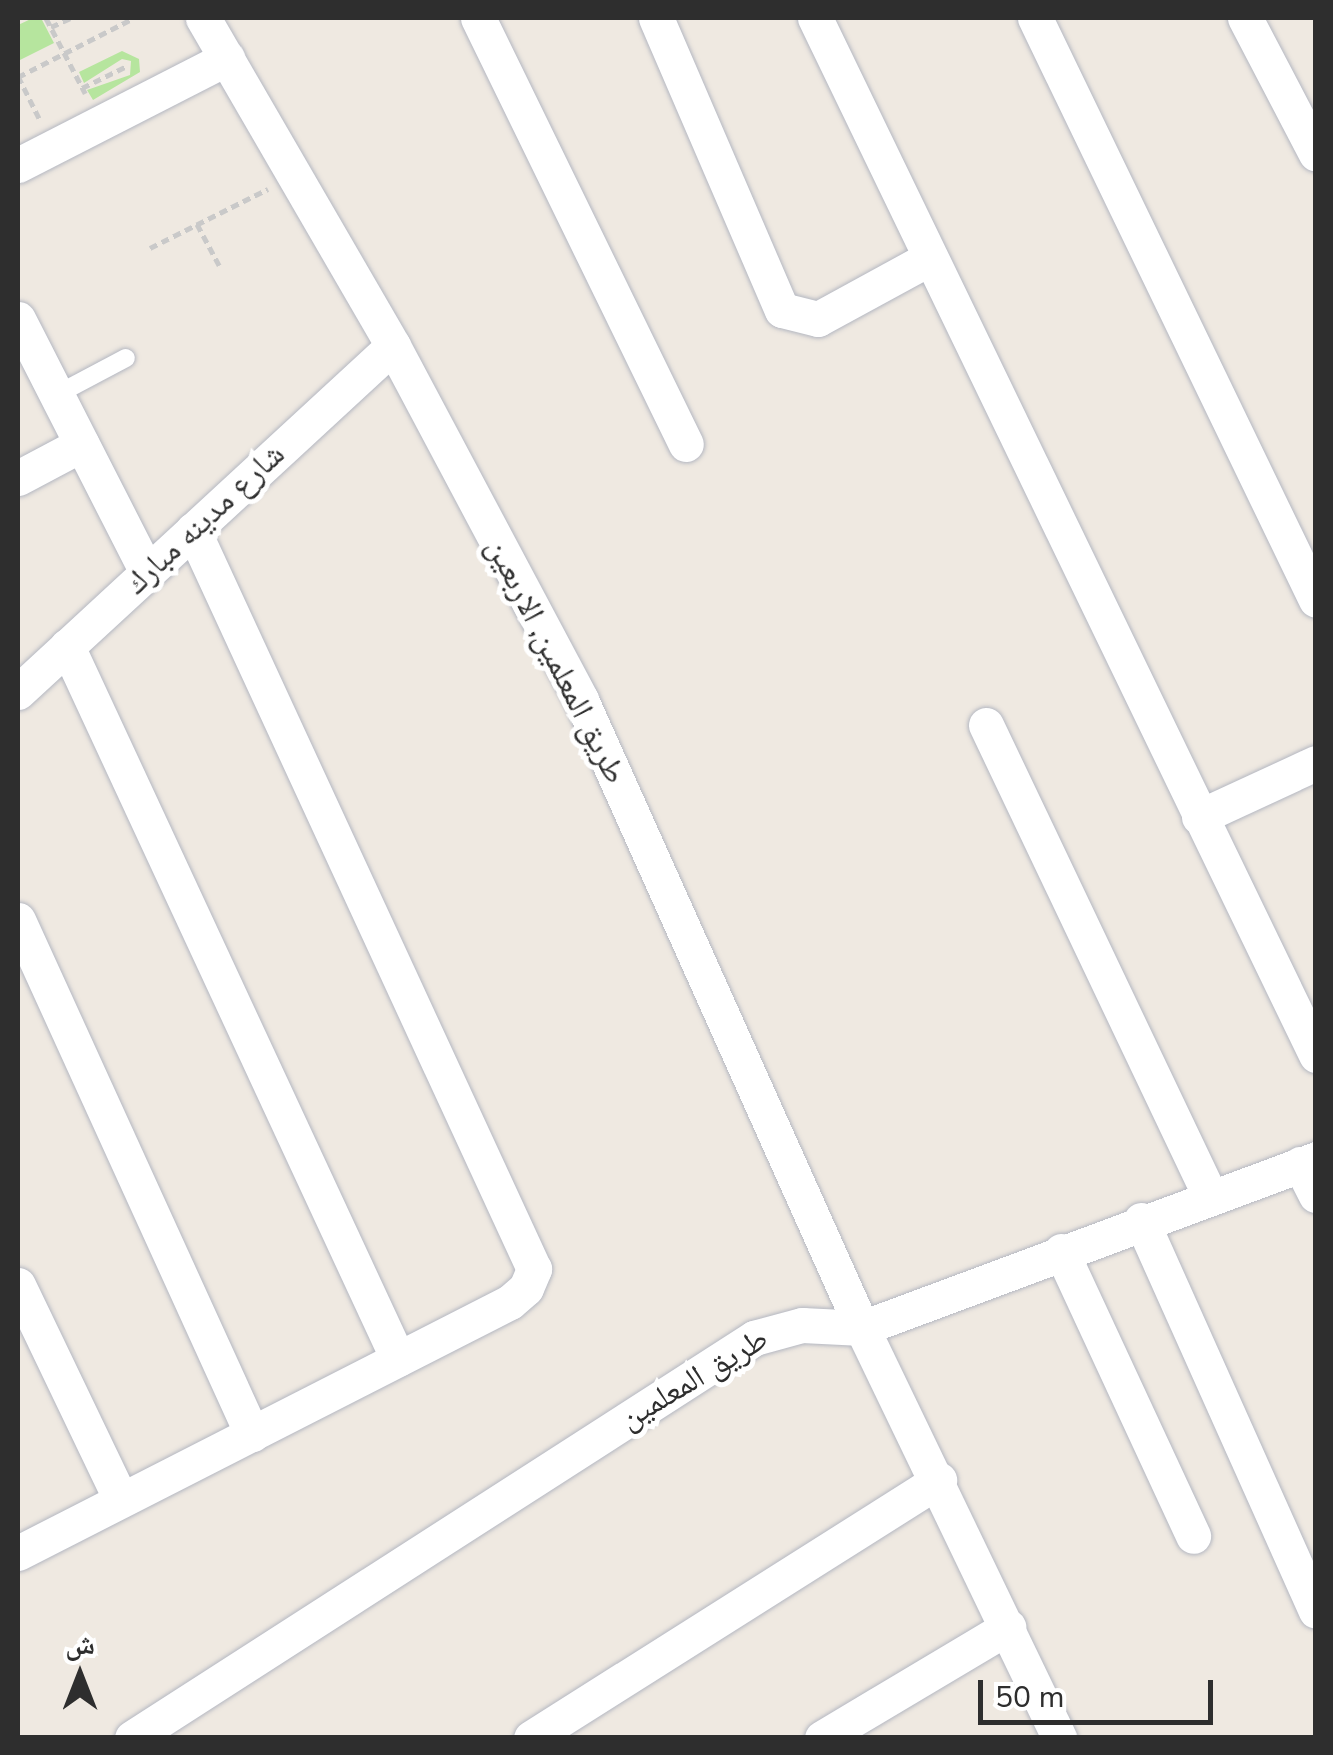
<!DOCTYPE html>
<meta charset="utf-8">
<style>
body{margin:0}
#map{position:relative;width:1333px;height:1755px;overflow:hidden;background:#efe9e1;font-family:"Nunito Sans","Noto Naskh Arabic",sans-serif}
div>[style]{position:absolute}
.green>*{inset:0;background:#b6e59e}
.path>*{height:5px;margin-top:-2.5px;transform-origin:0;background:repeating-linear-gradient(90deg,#c9c9c9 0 8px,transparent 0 13px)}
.roads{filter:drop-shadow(0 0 2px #b4b7c1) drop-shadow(0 0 2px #b4b7c1)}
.service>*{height:18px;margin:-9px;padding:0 9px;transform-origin:9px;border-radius:9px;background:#fff}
.minor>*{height:35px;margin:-17.5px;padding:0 17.5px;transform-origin:17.5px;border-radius:17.5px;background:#fff}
span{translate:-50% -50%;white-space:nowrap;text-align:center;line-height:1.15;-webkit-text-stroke:10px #fff;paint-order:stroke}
.street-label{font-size:32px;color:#2e2e2e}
.frame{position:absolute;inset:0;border:20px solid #2e2e2e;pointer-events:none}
.north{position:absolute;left:30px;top:1625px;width:100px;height:100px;-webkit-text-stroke:8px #fff;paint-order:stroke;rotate:0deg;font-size:28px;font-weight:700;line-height:40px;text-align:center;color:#2e2e2e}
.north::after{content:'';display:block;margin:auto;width:35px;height:45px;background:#2e2e2e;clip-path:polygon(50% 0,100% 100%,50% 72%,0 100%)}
.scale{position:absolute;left:978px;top:1680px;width:235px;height:45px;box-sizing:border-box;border:5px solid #2e2e2e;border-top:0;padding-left:12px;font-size:30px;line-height:35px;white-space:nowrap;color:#2e2e2e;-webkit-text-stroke:8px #fff;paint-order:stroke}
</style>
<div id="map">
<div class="green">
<i style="clip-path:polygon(33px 18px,41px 18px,54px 43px,18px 61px,18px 25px)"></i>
<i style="clip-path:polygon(122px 51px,139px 59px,140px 72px,93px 100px,87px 90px,130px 75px,131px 61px,122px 59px,84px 83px,79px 72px)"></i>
</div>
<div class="path">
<i style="left:46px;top:18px;width:85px;rotate:62.5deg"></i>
<i style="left:51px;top:27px;width:21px;rotate:-25deg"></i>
<i style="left:18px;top:76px;width:47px;rotate:63.4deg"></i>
<i style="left:18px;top:77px;width:130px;rotate:-27deg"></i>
<i style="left:82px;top:88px;width:50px;rotate:-26.1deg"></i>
<i style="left:197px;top:224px;width:47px;rotate:61.8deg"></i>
<i style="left:150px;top:248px;width:132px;rotate:-26.6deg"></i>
</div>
<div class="roads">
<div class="service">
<i style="left:56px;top:395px;width:79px;rotate:-27.9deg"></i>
</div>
<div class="minor">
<i style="left:203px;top:18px;width:379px;rotate:59.9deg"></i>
<i style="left:393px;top:346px;width:401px;rotate:62deg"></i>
<i style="left:581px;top:700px;width:688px;rotate:65.89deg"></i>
<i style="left:862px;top:1328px;width:455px;rotate:64.3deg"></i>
<i style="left:478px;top:18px;width:474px;rotate:64deg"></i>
<i style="left:656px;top:18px;width:318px;rotate:66.7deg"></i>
<i style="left:782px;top:310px;width:37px;rotate:14deg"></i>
<i style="left:818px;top:319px;width:125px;rotate:-28.6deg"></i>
<i style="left:815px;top:18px;width:1152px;rotate:64.21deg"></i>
<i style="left:1035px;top:18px;width:646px;rotate:64.23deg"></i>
<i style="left:1245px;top:18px;width:153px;rotate:62.4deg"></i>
<i style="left:18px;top:165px;width:235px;rotate:-27.1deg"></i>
<i style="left:18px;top:319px;width:284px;rotate:63deg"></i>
<i style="left:18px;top:478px;width:72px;rotate:-28deg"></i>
<i style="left:67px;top:646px;width:786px;rotate:65.1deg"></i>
<i style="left:18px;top:692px;width:510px;rotate:-42.7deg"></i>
<i style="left:986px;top:725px;width:522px;rotate:64.56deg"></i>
<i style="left:1199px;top:817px;width:129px;rotate:-24.8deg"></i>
<i style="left:18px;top:920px;width:565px;rotate:65.52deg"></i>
<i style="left:1300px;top:1164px;width:35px;rotate:63deg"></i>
<i style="left:1141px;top:1220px;width:428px;rotate:65.9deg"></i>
<i style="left:1061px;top:1251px;width:314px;rotate:65.1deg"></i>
<i style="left:18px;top:1285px;width:238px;rotate:64.4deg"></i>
<i style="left:18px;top:1553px;width:552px;rotate:-27.03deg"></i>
<i style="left:510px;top:1302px;width:21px;rotate:-41deg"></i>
<i style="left:526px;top:1288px;width:21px;rotate:-67deg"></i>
<i style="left:534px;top:1269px;width:814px;rotate:-114.77deg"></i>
<i style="left:132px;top:1738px;width:740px;rotate:-32.74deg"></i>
<i style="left:754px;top:1338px;width:50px;rotate:-15.2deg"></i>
<i style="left:802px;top:1325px;width:60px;rotate:2.9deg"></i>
<i style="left:862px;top:1328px;width:484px;rotate:-20.4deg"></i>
<i style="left:531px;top:1738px;width:483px;rotate:-32.3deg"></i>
<i style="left:822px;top:1738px;width:217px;rotate:-30.8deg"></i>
</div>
</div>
<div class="street-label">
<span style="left:205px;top:519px;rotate:-43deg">شارع مدينه مبارك</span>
<span style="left:556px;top:661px;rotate:63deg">طريق المعلمين, الاربعين</span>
<span style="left:694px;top:1379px;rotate:-31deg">طريق المعلمين</span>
</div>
<div class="frame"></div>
<div class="north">ش</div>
<div class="scale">50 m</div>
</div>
